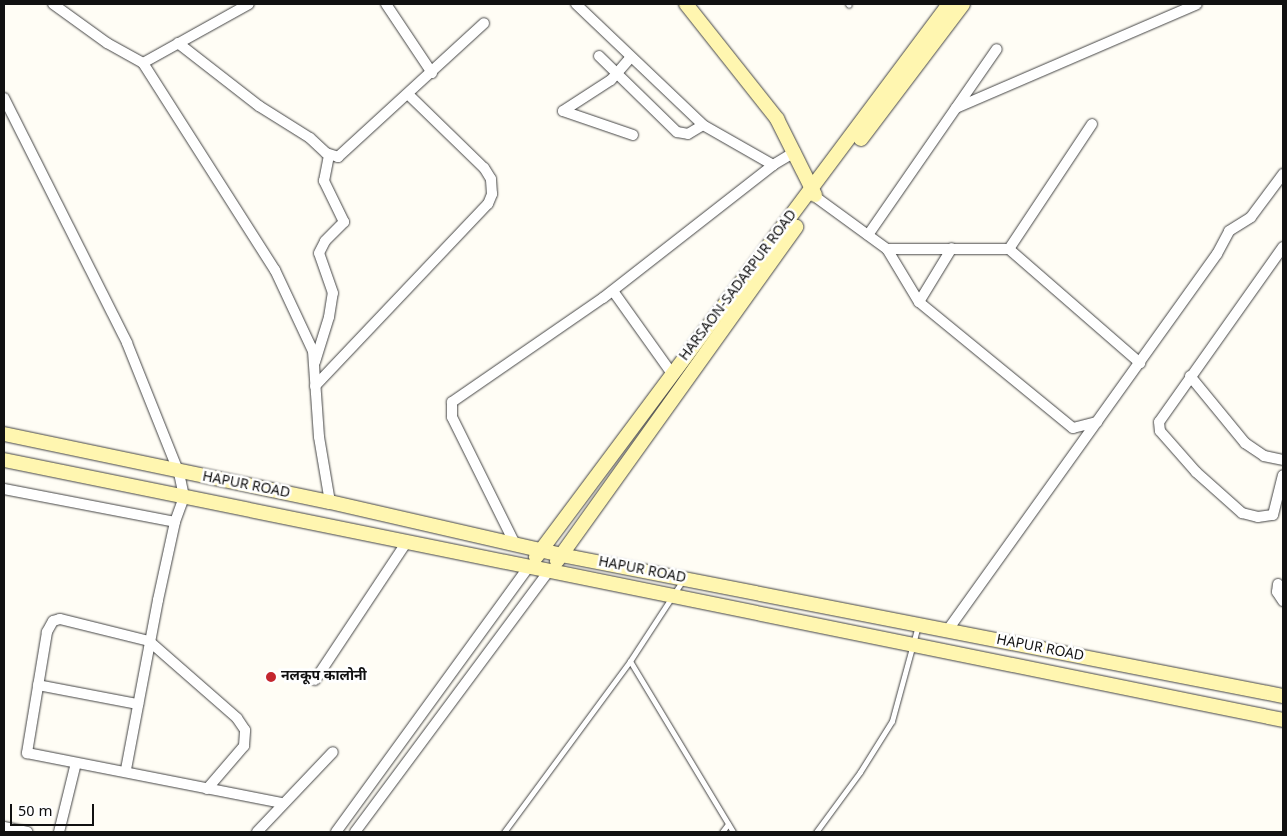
<!DOCTYPE html>
<meta charset="utf-8">
<style>
body{margin:0}
#map{position:relative;width:1287px;height:836px;overflow:hidden;background:#fffdf5;font-family:Georgia,"Noto Sans Devanagari",serif}
div>[style]{position:absolute}
.roads{filter:drop-shadow(0 0 1px #444) drop-shadow(0 0 1px #444)}
.lane>*{height:5px;margin:-2.5px;padding:0 2.5px;transform-origin:2.5px;border-radius:2.5px;background:#fff}
.street>*{height:10px;margin:-5px;padding:0 5px;transform-origin:5px;border-radius:5px;background:#fff}
.secondary>*{height:14px;margin:-7px;padding:0 7px;transform-origin:7px;border-radius:7px;background:#fff6b0}
.dots>*{width:14px;height:14px;translate:-50% -50%;box-sizing:border-box;border:2px solid #fff;border-radius:50%}
span{translate:-50% -50%;white-space:nowrap;text-align:center;line-height:1.15;-webkit-text-stroke:5px #fff;paint-order:stroke}
.street-label{font-size:14px;color:#111}
.poi-label{font-size:14px;color:#111;font-weight:700}
.left{translate:0 -50%;text-align:left}
.frame{position:absolute;inset:0;border:5px solid #111;pointer-events:none}
.scale{position:absolute;left:10px;top:804px;width:84px;height:22px;box-sizing:border-box;border:2px solid #111;border-top:0;padding-left:6px;font-size:15px;line-height:18px;white-space:nowrap;color:#111;-webkit-text-stroke:4px #fff;paint-order:stroke}
</style>
<div id="map">
<div class="roads">
<div class="lane">
<i style="left:848px;top:4px;width:1px;rotate:45deg"></i>
<i style="left:630px;top:661px;width:200px;rotate:58.9deg"></i>
<i style="left:504px;top:832px;width:212px;rotate:-53.6deg"></i>
<i style="left:630px;top:661px;width:97px;rotate:-56.8deg"></i>
<i style="left:722px;top:832px;width:10px;rotate:-53deg"></i>
<i style="left:816px;top:832px;width:74px;rotate:-53.7deg"></i>
<i style="left:860px;top:772px;width:60px;rotate:-57.9deg"></i>
<i style="left:892px;top:721px;width:99px;rotate:-74.8deg"></i>
</div>
<div class="street">
<i style="left:53px;top:4px;width:67px;rotate:35.8deg"></i>
<i style="left:107px;top:43px;width:41px;rotate:29.1deg"></i>
<i style="left:143px;top:63px;width:246px;rotate:57.5deg"></i>
<i style="left:275px;top:270px;width:89px;rotate:64.9deg"></i>
<i style="left:313px;top:351px;width:86px;rotate:86deg"></i>
<i style="left:319px;top:437px;width:66px;rotate:80.4deg"></i>
<i style="left:386px;top:4px;width:83px;rotate:56.3deg"></i>
<i style="left:576px;top:4px;width:175px;rotate:43.6deg"></i>
<i style="left:178px;top:43px;width:103px;rotate:37.9deg"></i>
<i style="left:259px;top:106px;width:60px;rotate:32.1deg"></i>
<i style="left:310px;top:138px;width:22px;rotate:43deg"></i>
<i style="left:326px;top:153px;width:13px;rotate:18deg"></i>
<i style="left:338px;top:157px;width:198px;rotate:-42.5deg"></i>
<i style="left:599px;top:56px;width:109px;rotate:44.3deg"></i>
<i style="left:677px;top:132px;width:11px;rotate:10deg"></i>
<i style="left:688px;top:134px;width:17px;rotate:-31deg"></i>
<i style="left:703px;top:125px;width:81px;rotate:29.7deg"></i>
<i style="left:143px;top:63px;width:121px;rotate:-29.1deg"></i>
<i style="left:4px;top:98px;width:274px;rotate:63.3deg"></i>
<i style="left:127px;top:343px;width:140px;rotate:68.2deg"></i>
<i style="left:179px;top:473px;width:25px;rotate:78deg"></i>
<i style="left:184px;top:497px;width:27px;rotate:110deg"></i>
<i style="left:175px;top:522px;width:80px;rotate:102.3deg"></i>
<i style="left:158px;top:600px;width:173px;rotate:100.7deg"></i>
<i style="left:956px;top:108px;width:262px;rotate:-23.3deg"></i>
<i style="left:563px;top:111px;width:57px;rotate:-32.9deg"></i>
<i style="left:611px;top:80px;width:30px;rotate:-49deg"></i>
<i style="left:563px;top:111px;width:74px;rotate:18.9deg"></i>
<i style="left:817px;top:198px;width:87px;rotate:36.1deg"></i>
<i style="left:887px;top:249px;width:62px;rotate:58.9deg"></i>
<i style="left:919px;top:302px;width:199px;rotate:39.3deg"></i>
<i style="left:1073px;top:428px;width:25px;rotate:-14deg"></i>
<i style="left:868px;top:235px;width:226px;rotate:-55.3deg"></i>
<i style="left:1283px;top:247px;width:214px;rotate:125.3deg"></i>
<i style="left:1159px;top:422px;width:9px;rotate:84deg"></i>
<i style="left:1160px;top:431px;width:55px;rotate:48.7deg"></i>
<i style="left:1196px;top:472px;width:62px;rotate:41.7deg"></i>
<i style="left:1242px;top:513px;width:16px;rotate:14deg"></i>
<i style="left:1258px;top:517px;width:15px;rotate:-8deg"></i>
<i style="left:1273px;top:515px;width:41px;rotate:-76deg"></i>
<i style="left:887px;top:249px;width:122px"></i>
<i style="left:1009px;top:249px;width:150px;rotate:-56.4deg"></i>
<i style="left:1009px;top:249px;width:174px;rotate:41deg"></i>
<i style="left:613px;top:291px;width:103px;rotate:54.5deg"></i>
<i style="left:919px;top:302px;width:63px;rotate:-58.6deg"></i>
<i style="left:315px;top:362px;width:47px;rotate:-72.7deg"></i>
<i style="left:329px;top:317px;width:24px;rotate:-81deg"></i>
<i style="left:333px;top:293px;width:42px;rotate:-109.3deg"></i>
<i style="left:319px;top:253px;width:13px;rotate:-63deg"></i>
<i style="left:325px;top:241px;width:27px;rotate:-45deg"></i>
<i style="left:344px;top:222px;width:46px;rotate:-116deg"></i>
<i style="left:324px;top:181px;width:26px;rotate:-79deg"></i>
<i style="left:1190px;top:376px;width:87px;rotate:50.6deg"></i>
<i style="left:1245px;top:443px;width:23px;rotate:34deg"></i>
<i style="left:1264px;top:456px;width:19px;rotate:12deg"></i>
<i style="left:315px;top:386px;width:251px;rotate:-46.5deg"></i>
<i style="left:488px;top:204px;width:11px;rotate:-68deg"></i>
<i style="left:492px;top:194px;width:15px;rotate:-94deg"></i>
<i style="left:491px;top:179px;width:13px;rotate:-122deg"></i>
<i style="left:484px;top:168px;width:105px;rotate:-135.8deg"></i>
<i style="left:4px;top:489px;width:174px;rotate:10.9deg"></i>
<i style="left:515px;top:544px;width:142px;rotate:-116.4deg"></i>
<i style="left:452px;top:417px;width:15px;rotate:-90deg"></i>
<i style="left:452px;top:402px;width:183px;rotate:-34.6deg"></i>
<i style="left:603px;top:298px;width:216px;rotate:-38deg"></i>
<i style="left:773px;top:165px;width:26px;rotate:-31deg"></i>
<i style="left:1278px;top:584px;width:8px;rotate:97deg"></i>
<i style="left:1277px;top:592px;width:11px;rotate:56deg"></i>
<i style="left:947px;top:631px;width:464px;rotate:-54.4deg"></i>
<i style="left:1217px;top:254px;width:26px;rotate:-62deg"></i>
<i style="left:1229px;top:231px;width:26px;rotate:-32deg"></i>
<i style="left:1251px;top:217px;width:54px;rotate:-53.3deg"></i>
<i style="left:315px;top:680px;width:164px;rotate:-56.4deg"></i>
<i style="left:38px;top:685px;width:102px;rotate:10.8deg"></i>
<i style="left:207px;top:789px;width:57px;rotate:-49.3deg"></i>
<i style="left:244px;top:746px;width:16px;rotate:-86deg"></i>
<i style="left:245px;top:730px;width:14px;rotate:-124deg"></i>
<i style="left:237px;top:718px;width:117px;rotate:-138.8deg"></i>
<i style="left:149px;top:641px;width:92px;rotate:-166.1deg"></i>
<i style="left:60px;top:619px;width:7px;rotate:164deg"></i>
<i style="left:53px;top:621px;width:13px;rotate:119deg"></i>
<i style="left:47px;top:632px;width:123px;rotate:99.4deg"></i>
<i style="left:27px;top:753px;width:259px;rotate:11.1deg"></i>
<i style="left:4px;top:827px;width:24px;rotate:12deg"></i>
<i style="left:59px;top:832px;width:71px;rotate:-76.2deg"></i>
<i style="left:257px;top:832px;width:110px;rotate:-46.5deg"></i>
<i style="left:336px;top:832px;width:326px;rotate:-54deg"></i>
<i style="left:355px;top:832px;width:324px;rotate:-53.4deg"></i>
</div>
<div class="secondary">
<i style="left:686px;top:4px;width:147px;rotate:51.6deg"></i>
<i style="left:777px;top:119px;width:85px;rotate:63.4deg"></i>
<i style="left:861px;top:139px;width:169px;rotate:-52.9deg"></i>
<i style="left:4px;top:434px;width:333px;rotate:11.8deg"></i>
<i style="left:330px;top:502px;width:237px;rotate:12.9deg"></i>
<i style="left:561px;top:555px;width:736px;rotate:11.05deg"></i>
<i style="left:4px;top:460px;width:1305px;rotate:11.49deg"></i>
<i style="left:536px;top:557px;width:690px;rotate:-53.25deg"></i>
<i style="left:557px;top:561px;width:411px;rotate:-54.4deg"></i>
</div>
</div>
<div class="dots">
<i style="left:271px;top:677px;background:#c4262e"></i>
</div>
<div class="street-label">
<span style="left:739px;top:286px;rotate:-53deg">HARSAON-SADARPUR ROAD</span>
<span style="left:246px;top:486px;rotate:11deg">HAPUR ROAD</span>
<span style="left:642px;top:571px;rotate:11deg">HAPUR ROAD</span>
<span style="left:1040px;top:649px;rotate:11deg">HAPUR ROAD</span>
</div>
<div class="poi-label">
<span class="left" style="left:281px;top:677px">नलकूप कालोनी</span>
</div>
<div class="frame"></div>
<div class="scale">50 m</div>
</div>
